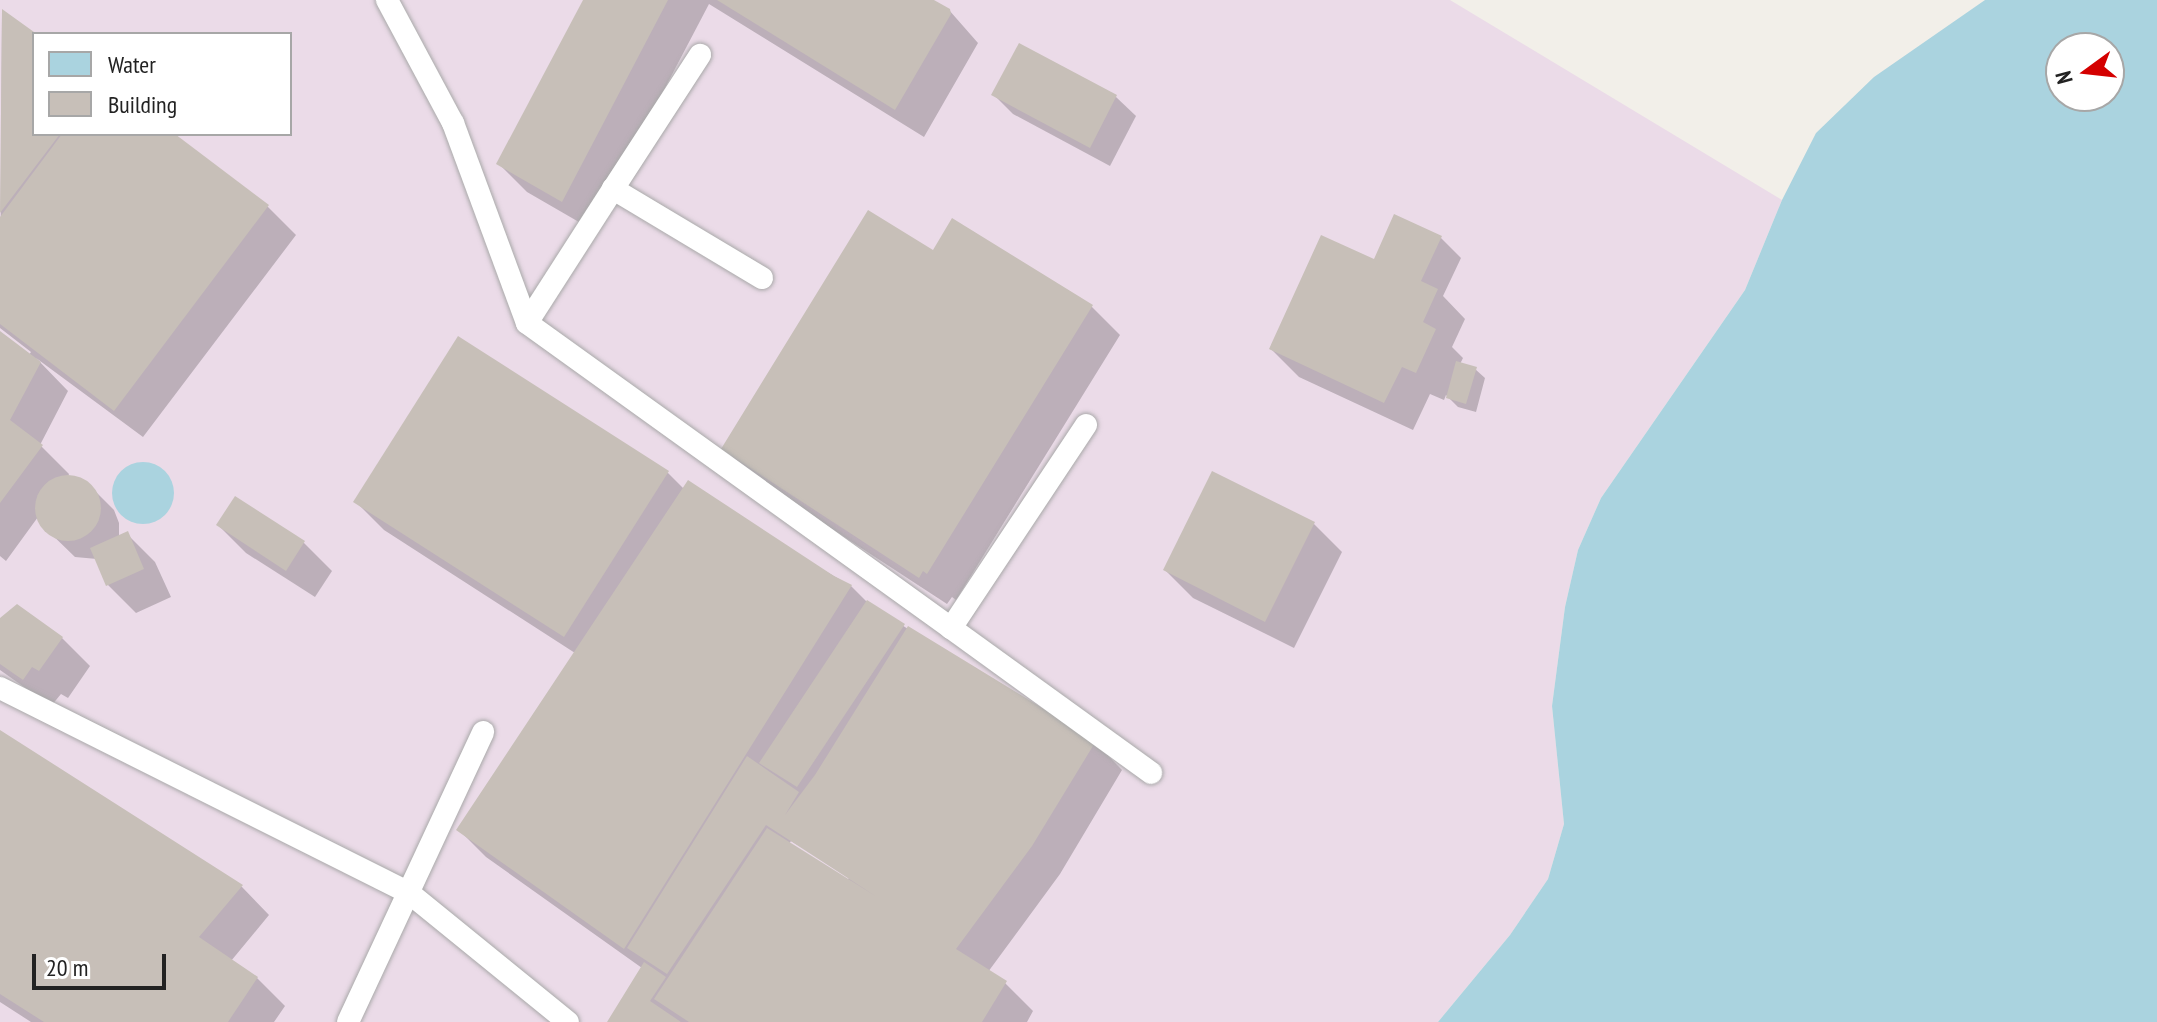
<!DOCTYPE html>
<style>
body{margin:0}
#map{position:relative;width:2157px;height:1022px;overflow:hidden;background:#f2efe9;font-family:"PT Sans Narrow",sans-serif}
div>[style]{position:absolute}
.industrial>*{inset:0;background:#ebdbe8}
.water>*{inset:0;background:#aad3df}
.round{border-radius:50%}
.shadow>*{inset:0;background:#0003}
.building>*{inset:0;background:#c7bfb8}
.roads{filter:drop-shadow(0 0 2px #a9a9a9) drop-shadow(0 0 2px #a9a9a9)}
.service>*{height:22px;margin:-11px;padding:0 11px;transform-origin:11px;border-radius:11px;background:#fff}
span{translate:-50% -50%;white-space:nowrap;text-align:center;line-height:1.15;-webkit-text-stroke:6px #fff;paint-order:stroke}
.legend{position:absolute;left:32px;top:32px;width:260px;height:104px;box-sizing:border-box;background:#fff;border:2px solid #a7a7a7;margin:0;padding:10px 14px;list-style:none;font-size:24px;color:#222}
.legend li{display:flex;align-items:center;gap:16px;height:40px}
.legend b{width:40px;border:2px solid #a7a7a7}
.north{position:absolute;left:2045px;top:32px;width:80px;height:80px;box-sizing:border-box;background:#fff;border:2px solid #a7a7a7;border-radius:50%;rotate:255deg;font-size:22px;font-weight:700;line-height:32px;text-align:center;color:#222}
.north::after{content:'';display:block;margin:auto;width:28px;height:36px;background:#d40000;clip-path:polygon(50% 0,100% 100%,50% 72%,0 100%)}
.scale{position:absolute;left:32px;top:954px;width:134px;height:36px;box-sizing:border-box;border:4px solid #222;border-top:0;padding-left:10px;font-size:24px;line-height:28px;white-space:nowrap;color:#222;-webkit-text-stroke:6px #fff;paint-order:stroke}
</style>
<div id="map">
<div class="industrial">
<i style="clip-path:polygon(evenodd,0 0,1450px 0,1782px 200px,1745px 290px,1601px 498px,1578px 550px,1565px 607px,1552px 706px,1564px 824px,1548px 879px,1510px 935px,1438px 1022px,0 1022px,0 0,34px 34px,290px 34px,290px 134px,34px 134px,34px 34px)"></i>
</div>
<div class="water">
<i style="clip-path:polygon(evenodd,1985px 0,2157px 0,2157px 1022px,1438px 1022px,1510px 935px,1548px 879px,1564px 824px,1552px 706px,1565px 607px,1578px 550px,1601px 498px,1745px 290px,1782px 200px,1816px 133px,1874px 77px,1985px 0,2061px 48px,2109px 48px,2109px 96px,2061px 96px,2061px 48px)"></i>
<i class="round" style="left:112px;top:462px;width:62px;height:62px"></i>
</div>
<div class="shadow">
<i style="clip-path:polygon(585px 0,930px 0,949px 10px,978px 43px,924px 137px,709px 4px,591px 229px,527px 192px,499px 164px)"></i>
<i style="clip-path:polygon(2px 12px,34px 35px,34px 134px,172px 134px,268px 207px,296px 235px,143px 437px,36px 358px,68px 391px,40px 445px,69px 474px,68px 477px,93px 489px,114px 510px,119px 523px,119px 537px,127px 534px,155px 562px,171px 597px,136px 613px,108px 585px,97px 559px,75px 557px,44px 527px,38px 517px,6px 561px,0 556px,0 335px,29px 355px,31px 352px,0 328px)"></i>
<i style="clip-path:polygon(994px 95px,1116px 97px,1136px 116px,1110px 166px,1013px 114px)"></i>
<i style="clip-path:polygon(1395px 216px,1441px 238px,1461px 258px,1443px 296px,1465px 319px,1452px 347px,1463px 358px,1460px 364px,1475px 369px,1485px 378px,1476px 412px,1458px 407px,1446px 395px,1444px 400px,1430px 394px,1413px 430px,1299px 377px,1271px 349px,1375px 262px)"></i>
<i style="clip-path:polygon(952px 221px,1092px 307px,1120px 335px,956px 600px,952px 597px,947px 604px,751px 476px,724px 448px,934px 253px)"></i>
<i style="clip-path:polygon(evenodd,668px 473px,684px 489px,851px 586px,868px 603px,908px 629px,1095px 742px,1122px 770px,1060px 874px,988px 972px,1005px 983px,1033px 1011px,1027px 1022px,609px 1022px,642px 968px,486px 857px,458px 829px,575px 653px,384px 530px,356px 502px,668px 473px,791px 841px,850px 876px,847px 881px,789px 844px,791px 841px)"></i>
<i style="clip-path:polygon(1314px 524px,1342px 552px,1294px 648px,1193px 598px,1165px 570px)"></i>
<i style="clip-path:polygon(218px 525px,304px 543px,332px 571px,315px 597px,246px 553px)"></i>
<i style="clip-path:polygon(18px 606px,62px 638px,90px 666px,68px 698px,61px 694px,51px 706px,0 670px,0 620px)"></i>
<i style="clip-path:polygon(0 732px,242px 887px,269px 915px,231px 961px,257px 978px,285px 1006px,274px 1022px,31px 1022px,0 1002px)"></i>
</div>
<div class="building">
<i style="clip-path:polygon(583px 0,668px 0,562px 202px,496px 164px)"></i>
<i style="clip-path:polygon(717px 0,934px 0,950px 9px,951px 14px,895px 110px)"></i>
<i style="clip-path:polygon(2px 9px,34px 32px,34px 134px,60px 134px,0 213px)"></i>
<i style="clip-path:polygon(1019px 43px,1117px 95px,1090px 148px,991px 95px)"></i>
<i style="clip-path:polygon(62px 134px,175px 134px,269px 205px,114px 411px,0 324px,0 217px)"></i>
<i style="clip-path:polygon(868px 210px,933px 250px,952px 218px,1093px 305px,927px 574px,923px 571px,919px 578px,721px 449px)"></i>
<i style="clip-path:polygon(1394px 214px,1442px 236px,1421px 281px,1438px 289px,1423px 322px,1436px 329px,1416px 373px,1402px 367px,1384px 403px,1269px 349px,1321px 235px,1374px 259px)"></i>
<i style="clip-path:polygon(0 331px,41px 362px,10px 420px,43px 445px,0 503px)"></i>
<i style="clip-path:polygon(458px 336px,669px 471px,564px 637px,353px 502px)"></i>
<i style="clip-path:polygon(1456px 361px,1477px 367px,1466px 404px,1446px 398px)"></i>
<i style="clip-path:polygon(1212px 471px,1315px 522px,1265px 622px,1163px 570px)"></i>
<i class="round" style="left:35px;top:475px;width:66px;height:66px"></i>
<i style="clip-path:polygon(688px 480px,834px 576px,852px 585px,624px 949px,456px 830px)"></i>
<i style="clip-path:polygon(235px 496px,305px 541px,286px 571px,216px 525px)"></i>
<i style="clip-path:polygon(128px 531px,144px 569px,106px 586px,90px 548px)"></i>
<i style="clip-path:polygon(867px 600px,905px 624px,797px 787px,759px 763px)"></i>
<i style="clip-path:polygon(17px 604px,63px 637px,39px 671px,32px 667px,23px 680px,0 664px,0 618px)"></i>
<i style="clip-path:polygon(908px 626px,1096px 741px,1032px 846px,956px 949px,1007px 981px,982px 1022px,689px 1022px,654px 999px,767px 828px,877px 897px,766px 825px,667px 974px,627px 948px,747px 756px,799px 792px,785px 815px,815px 775px)"></i>
<i style="clip-path:polygon(0 730px,243px 885px,199px 937px,258px 977px,228px 1022px,44px 1022px,0 994px)"></i>
<i style="clip-path:polygon(644px 962px,666px 977px,650px 1001px,681px 1022px,607px 1022px)"></i>
</div>
<div class="roads">
<div class="service">
<i style="left:387px;top:0;width:140px;rotate:61.8deg"></i>
<i style="left:453px;top:123px;width:213px;rotate:69.7deg"></i>
<i style="left:613px;top:189px;width:160px;rotate:-57deg"></i>
<i style="left:762px;top:278px;width:174px;rotate:-149.1deg"></i>
<i style="left:613px;top:189px;width:159px;rotate:122.7deg"></i>
<i style="left:527px;top:323px;width:522px;rotate:35.73deg"></i>
<i style="left:1086px;top:425px;width:244px;rotate:123.6deg"></i>
<i style="left:951px;top:628px;width:247px;rotate:35.9deg"></i>
<i style="left:0;top:688px;width:456px;rotate:26.6deg"></i>
<i style="left:408px;top:892px;width:206px;rotate:39.1deg"></i>
<i style="left:348px;top:1022px;width:320px;rotate:-65deg"></i>
</div>
</div>
<ul class="legend">
<li><b style="height:22px;background:#aad3df"></b>Water</li>
<li><b style="height:22px;background:#c7bfb8"></b>Building</li>
</ul>
<div class="north">N</div>
<div class="scale">20 m</div>
</div>
